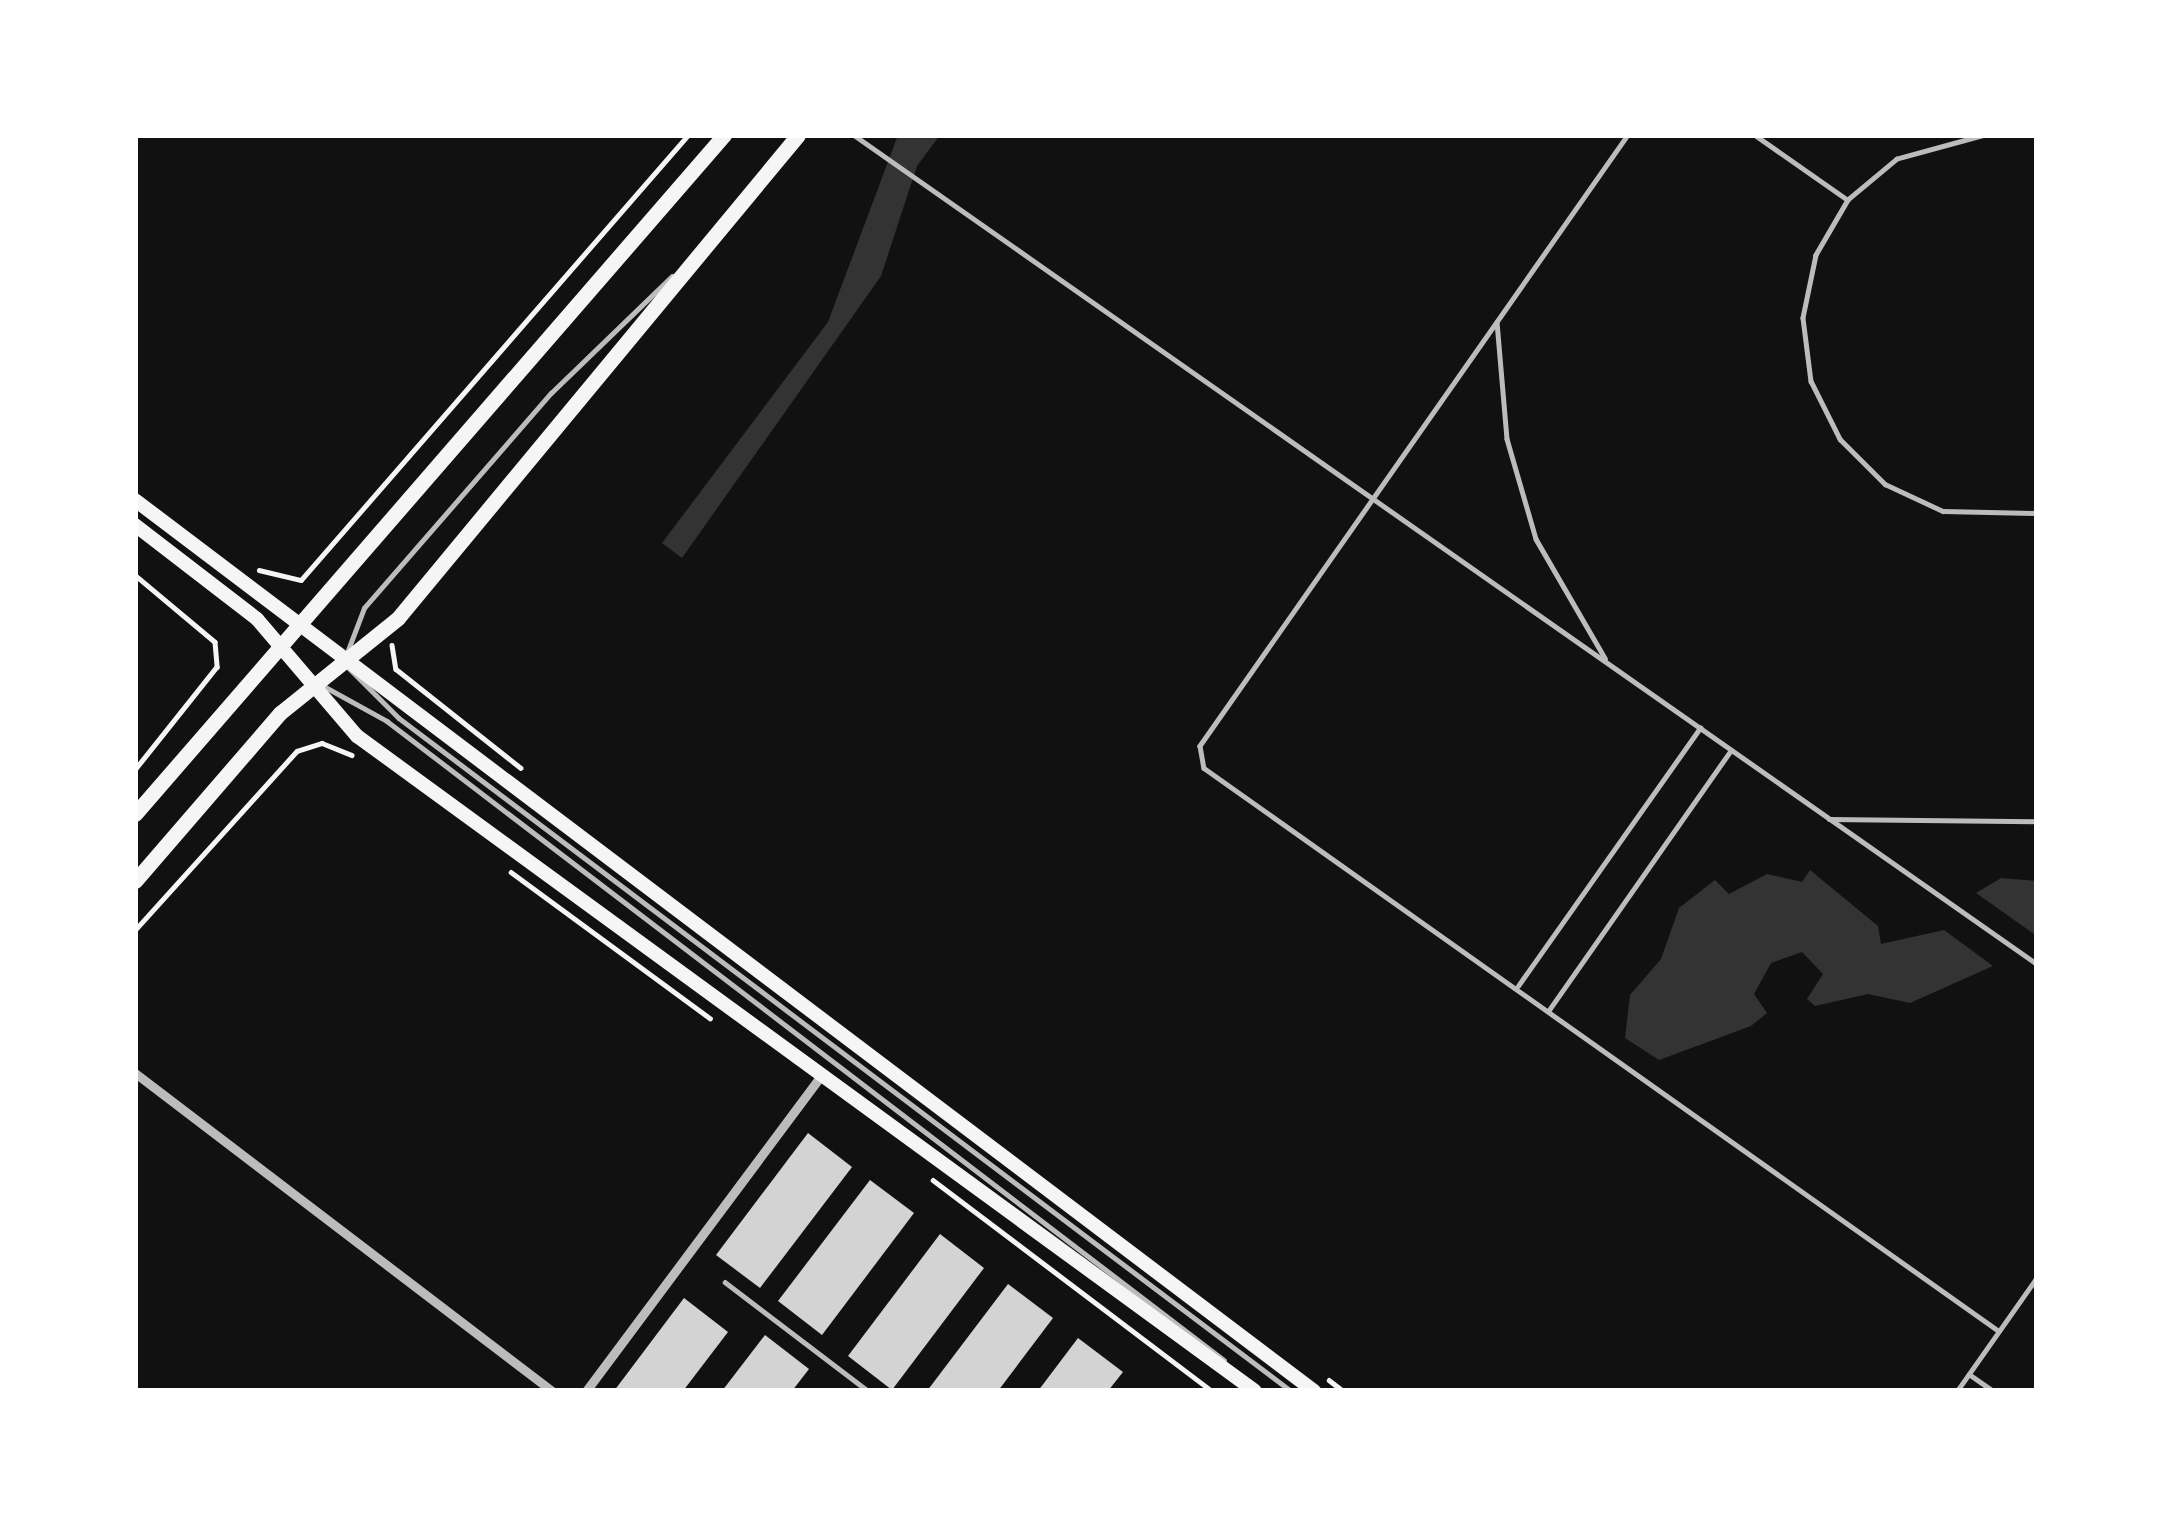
<!DOCTYPE html>
<style>
body{margin:0}
#map{position:relative;width:2172px;height:1526px;overflow:hidden;background:#111;font-family:"Roboto Condensed",sans-serif}
div>[style]{position:absolute}
.water>*{inset:0;background:#333}
.building>*{inset:0;background:#d3d3d3}
.path>*{height:4.5px;margin:-2.25px;padding:0 2.25px;transform-origin:2.25px;border-radius:2.25px;background:#f5f5f5}
.service>*{height:4.5px;margin:-2.25px;padding:0 2.25px;transform-origin:2.25px;border-radius:2.25px;background:#bcbcbc}
.minor>*{height:9px;margin:-4.5px;padding:0 4.5px;transform-origin:4.5px;border-radius:4.5px;background:#bcbcbc}
.secondary>*{height:14px;margin:-7px;padding:0 7px;transform-origin:7px;border-radius:7px;background:#f5f5f5}
.primary>*{height:15px;margin:-7.5px;padding:0 7.5px;transform-origin:7.5px;border-radius:7.5px;background:#f5f5f5}
span{translate:-50% -50%;white-space:nowrap;text-align:center;line-height:1.15;-webkit-text-stroke:9px #fff;paint-order:stroke}
.frame{position:absolute;inset:0;border:138px solid #fff;pointer-events:none}
</style>
<div id="map">
<div class="water">
<i style="clip-path:polygon(898px 135px,940px 135px,917px 166px,881px 276px,682px 558px,662px 543px,828px 322px)"></i>
<i style="clip-path:polygon(1810px 870px,1878px 926px,1881px 944px,1944px 930px,1993px 966px,1910px 1003px,1868px 994px,1815px 1006px,1807px 999px,1823px 974px,1802px 952px,1771px 963px,1754px 994px,1767px 1013px,1751px 1026px,1659px 1060px,1625px 1038px,1630px 995px,1661px 959px,1679px 908px,1715px 880px,1729px 894px,1767px 874px,1802px 882px)"></i>
<i style="clip-path:polygon(2001px 878px,2037px 881px,2037px 936px,1976px 893px)"></i>
</div>
<div class="building">
<i style="clip-path:polygon(808px 1133px,852px 1167px,760px 1288px,716px 1255px)"></i>
<i style="clip-path:polygon(870px 1180px,914px 1213px,822px 1335px,778px 1301px)"></i>
<i style="clip-path:polygon(940px 1234px,984px 1268px,892px 1390px,848px 1356px)"></i>
<i style="clip-path:polygon(1008px 1284px,1053px 1318px,998px 1391px,927px 1391px)"></i>
<i style="clip-path:polygon(684px 1298px,728px 1332px,683px 1391px,614px 1391px)"></i>
<i style="clip-path:polygon(765px 1335px,809px 1369px,792px 1391px,722px 1391px)"></i>
<i style="clip-path:polygon(1078px 1338px,1123px 1372px,1108px 1391px,1038px 1391px)"></i>
</div>
<div class="path">
<i style="left:259px;top:570px;width:43px;rotate:13.4deg"></i>
<i style="left:301px;top:580px;width:590px;rotate:-48.99deg"></i>
<i style="left:135px;top:575px;width:104px;rotate:39.9deg"></i>
<i style="left:215px;top:642px;width:25px;rotate:85deg"></i>
<i style="left:217px;top:667px;width:132px;rotate:128.5deg"></i>
<i style="left:392px;top:645px;width:24px;rotate:81deg"></i>
<i style="left:396px;top:669px;width:159px;rotate:38.4deg"></i>
<i style="left:511px;top:872px;width:247px;rotate:36.3deg"></i>
<i style="left:135px;top:930px;width:241px;rotate:-47.9deg"></i>
<i style="left:297px;top:751px;width:26px;rotate:-18deg"></i>
<i style="left:322px;top:743px;width:32px;rotate:22deg"></i>
<i style="left:933px;top:1180px;width:350px;rotate:37.1deg"></i>
<i style="left:1329px;top:1380px;width:18px;rotate:38deg"></i>
</div>
<div class="service">
<i style="left:854px;top:135px;width:1445px;rotate:35.02deg"></i>
<i style="left:1628px;top:135px;width:746px;rotate:125.01deg"></i>
<i style="left:1200px;top:746px;width:22px;rotate:80deg"></i>
<i style="left:1204px;top:768px;width:974px;rotate:35.31deg"></i>
<i style="left:1755px;top:135px;width:113px;rotate:35deg"></i>
<i style="left:1985px;top:135px;width:91px;rotate:164.7deg"></i>
<i style="left:1897px;top:159px;width:64px;rotate:140.1deg"></i>
<i style="left:1848px;top:200px;width:64px;rotate:120.2deg"></i>
<i style="left:1816px;top:255px;width:64px;rotate:101.7deg"></i>
<i style="left:1803px;top:318px;width:64px;rotate:82.8deg"></i>
<i style="left:1811px;top:381px;width:65px;rotate:63.4deg"></i>
<i style="left:1840px;top:439px;width:64px;rotate:45deg"></i>
<i style="left:1885px;top:484px;width:64px;rotate:25deg"></i>
<i style="left:1943px;top:511px;width:94px;rotate:1.2deg"></i>
<i style="left:1497px;top:322px;width:117px;rotate:85.1deg"></i>
<i style="left:1507px;top:439px;width:104px;rotate:73.8deg"></i>
<i style="left:1536px;top:539px;width:138px;rotate:59.9deg"></i>
<i style="left:348px;top:650px;width:45px;rotate:-69.1deg"></i>
<i style="left:364px;top:608px;width:285px;rotate:-49deg"></i>
<i style="left:551px;top:393px;width:168px;rotate:-44deg"></i>
<i style="left:348px;top:667px;width:72px;rotate:45deg"></i>
<i style="left:399px;top:718px;width:1117px;rotate:37.03deg"></i>
<i style="left:320px;top:684px;width:77px;rotate:28.9deg"></i>
<i style="left:387px;top:721px;width:1053px;rotate:37.36deg"></i>
<i style="left:1829px;top:819px;width:208px;rotate:0.6deg"></i>
<i style="left:1518px;top:986px;width:316px;rotate:-54.8deg"></i>
<i style="left:1549px;top:1010px;width:317px;rotate:-55deg"></i>
<i style="left:725px;top:1282px;width:180px;rotate:37.3deg"></i>
<i style="left:1969px;top:1374px;width:29px;rotate:35deg"></i>
<i style="left:1957px;top:1391px;width:139px;rotate:-54.9deg"></i>
</div>
<div class="minor">
<i style="left:135px;top:1073px;width:524px;rotate:37.33deg"></i>
<i style="left:586px;top:1391px;width:395px;rotate:-53.3deg"></i>
</div>
<div class="secondary">
<i style="left:135px;top:500px;width:1478px;rotate:37.08deg"></i>
<i style="left:135px;top:525px;width:154px;rotate:37.6deg"></i>
<i style="left:257px;top:619px;width:154px;rotate:49.5deg"></i>
<i style="left:357px;top:736px;width:1111px;rotate:36.11deg"></i>
</div>
<div class="primary">
<i style="left:135px;top:814px;width:899px;rotate:-49.06deg"></i>
<i style="left:135px;top:881px;width:222px;rotate:-49.2deg"></i>
<i style="left:280px;top:713px;width:151px;rotate:-38.8deg"></i>
<i style="left:398px;top:618px;width:627px;rotate:-50.37deg"></i>
</div>
<div class="frame"></div>
</div>
